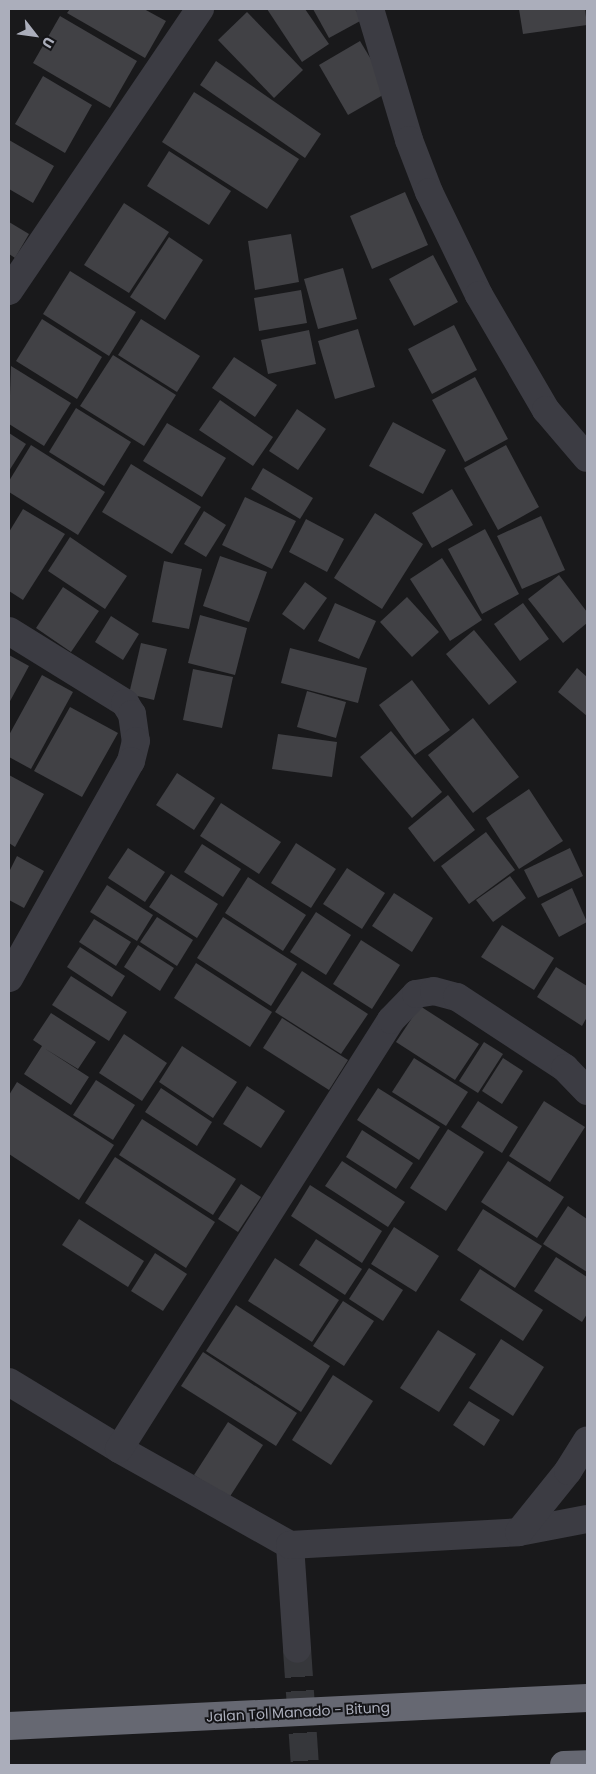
<!DOCTYPE html>
<style>
body{margin:0}
#map{position:relative;width:596px;height:1774px;overflow:hidden;background:#19191b;font-family:Poppins,sans-serif}
div>[style]{position:absolute}
.building>*{inset:0;background:#414145}
.minor-tunnel>*{height:28px;margin-top:-14px;transform-origin:0;background:repeating-linear-gradient(90deg,#36373b 0 28px,transparent 0 42px)}
.minor>*{height:28px;margin:-14px;padding:0 14px;transform-origin:14px;border-radius:14px;background:#3c3c43}
.motorway>*{height:28px;margin:-14px;padding:0 14px;transform-origin:14px;border-radius:14px;background:#666872}
span{translate:-50% -50%;white-space:nowrap;text-align:center;line-height:1.15;-webkit-text-stroke:4px #141417;paint-order:stroke}
.street-label{font-size:14px;color:#abaebb}
.frame{position:absolute;inset:0;border:10px solid #abaebb;pointer-events:none}
.north{position:absolute;left:10px;top:10px;width:50px;height:50px;-webkit-text-stroke:4px #141417;paint-order:stroke;rotate:120deg;font-size:14px;font-weight:700;line-height:20px;text-align:center;color:#abaebb}
.north::after{content:'';display:block;margin:auto;width:18px;height:22px;background:#abaebb;clip-path:polygon(50% 0,100% 100%,50% 72%,0 100%)}
</style>
<div id="map">
<div class="building">
<i style="clip-path:polygon(70px 9px,144px 9px,166px 21px,145px 58px,67px 13px)"></i>
<i style="clip-path:polygon(267px 9px,305px 9px,329px 44px,302px 62px)"></i>
<i style="clip-path:polygon(313px 9px,355px 9px,362px 20px,329px 38px)"></i>
<i style="clip-path:polygon(519px 9px,585px 9px,587px 25px,523px 34px)"></i>
<i style="clip-path:polygon(247px 12px,303px 70px,274px 98px,218px 40px)"></i>
<i style="clip-path:polygon(60px 16px,137px 61px,110px 108px,33px 63px)"></i>
<i style="clip-path:polygon(360px 41px,390px 91px,348px 115px,319px 65px)"></i>
<i style="clip-path:polygon(216px 61px,321px 134px,305px 158px,200px 85px)"></i>
<i style="clip-path:polygon(43px 76px,92px 105px,65px 153px,15px 124px)"></i>
<i style="clip-path:polygon(194px 92px,299px 159px,267px 209px,162px 142px)"></i>
<i style="clip-path:polygon(9px 140px,54px 166px,33px 203px,9px 189px)"></i>
<i style="clip-path:polygon(169px 151px,231px 191px,209px 225px,147px 186px)"></i>
<i style="clip-path:polygon(405px 192px,428px 245px,372px 269px,350px 216px)"></i>
<i style="clip-path:polygon(124px 203px,169px 232px,129px 293px,84px 265px)"></i>
<i style="clip-path:polygon(9px 222px,29px 234px,15px 258px,9px 254px)"></i>
<i style="clip-path:polygon(291px 234px,299px 282px,255px 290px,248px 241px)"></i>
<i style="clip-path:polygon(169px 237px,203px 260px,165px 320px,130px 297px)"></i>
<i style="clip-path:polygon(433px 255px,458px 302px,414px 326px,389px 279px)"></i>
<i style="clip-path:polygon(343px 268px,357px 319px,318px 329px,304px 279px)"></i>
<i style="clip-path:polygon(70px 271px,136px 312px,109px 356px,43px 314px)"></i>
<i style="clip-path:polygon(301px 290px,307px 323px,259px 331px,254px 298px)"></i>
<i style="clip-path:polygon(42px 319px,102px 357px,77px 399px,16px 361px)"></i>
<i style="clip-path:polygon(141px 319px,200px 356px,177px 392px,118px 355px)"></i>
<i style="clip-path:polygon(454px 325px,477px 370px,432px 394px,408px 349px)"></i>
<i style="clip-path:polygon(358px 329px,375px 387px,335px 399px,318px 341px)"></i>
<i style="clip-path:polygon(309px 330px,316px 364px,268px 374px,261px 340px)"></i>
<i style="clip-path:polygon(113px 355px,176px 395px,144px 446px,80px 406px)"></i>
<i style="clip-path:polygon(234px 357px,277px 385px,255px 417px,212px 388px)"></i>
<i style="clip-path:polygon(11px 366px,71px 403px,44px 446px,9px 424px)"></i>
<i style="clip-path:polygon(475px 377px,508px 439px,465px 462px,432px 400px)"></i>
<i style="clip-path:polygon(220px 400px,273px 437px,253px 466px,199px 430px)"></i>
<i style="clip-path:polygon(76px 408px,131px 442px,104px 486px,49px 452px)"></i>
<i style="clip-path:polygon(297px 409px,326px 429px,298px 470px,269px 451px)"></i>
<i style="clip-path:polygon(393px 422px,446px 450px,423px 494px,369px 466px)"></i>
<i style="clip-path:polygon(167px 423px,226px 458px,202px 497px,143px 461px)"></i>
<i style="clip-path:polygon(9px 433px,26px 444px,9px 471px)"></i>
<i style="clip-path:polygon(31px 445px,105px 492px,78px 535px,9px 492px,9px 481px)"></i>
<i style="clip-path:polygon(506px 445px,539px 507px,498px 530px,464px 468px)"></i>
<i style="clip-path:polygon(131px 464px,201px 507px,172px 554px,102px 512px)"></i>
<i style="clip-path:polygon(263px 468px,313px 498px,300px 519px,251px 489px)"></i>
<i style="clip-path:polygon(452px 489px,473px 525px,432px 548px,412px 513px)"></i>
<i style="clip-path:polygon(245px 497px,296px 521px,272px 569px,222px 545px)"></i>
<i style="clip-path:polygon(23px 509px,65px 534px,23px 600px,9px 591px,9px 532px)"></i>
<i style="clip-path:polygon(204px 511px,226px 525px,206px 557px,184px 544px)"></i>
<i style="clip-path:polygon(375px 513px,423px 544px,382px 609px,334px 578px)"></i>
<i style="clip-path:polygon(541px 516px,565px 570px,522px 589px,497px 536px)"></i>
<i style="clip-path:polygon(306px 519px,344px 539px,327px 572px,289px 552px)"></i>
<i style="clip-path:polygon(485px 529px,519px 594px,482px 614px,448px 549px)"></i>
<i style="clip-path:polygon(70px 537px,127px 576px,105px 609px,48px 571px)"></i>
<i style="clip-path:polygon(220px 556px,267px 572px,249px 622px,203px 606px)"></i>
<i style="clip-path:polygon(442px 558px,482px 620px,450px 641px,410px 579px)"></i>
<i style="clip-path:polygon(164px 561px,202px 569px,189px 629px,152px 622px)"></i>
<i style="clip-path:polygon(559px 575px,587px 612px,587px 623px,563px 643px,528px 599px)"></i>
<i style="clip-path:polygon(305px 582px,327px 598px,304px 630px,282px 614px)"></i>
<i style="clip-path:polygon(63px 587px,99px 611px,71px 652px,36px 628px)"></i>
<i style="clip-path:polygon(407px 597px,439px 632px,412px 657px,380px 622px)"></i>
<i style="clip-path:polygon(335px 603px,376px 621px,359px 659px,318px 641px)"></i>
<i style="clip-path:polygon(523px 603px,549px 639px,520px 661px,494px 624px)"></i>
<i style="clip-path:polygon(200px 615px,247px 628px,235px 675px,188px 663px)"></i>
<i style="clip-path:polygon(111px 616px,139px 634px,123px 660px,95px 642px)"></i>
<i style="clip-path:polygon(474px 630px,517px 682px,489px 705px,446px 654px)"></i>
<i style="clip-path:polygon(141px 643px,167px 649px,154px 700px,129px 694px)"></i>
<i style="clip-path:polygon(290px 648px,367px 668px,358px 703px,281px 683px)"></i>
<i style="clip-path:polygon(9px 655px,29px 666px,9px 703px)"></i>
<i style="clip-path:polygon(577px 668px,587px 677px,587px 716px,558px 692px)"></i>
<i style="clip-path:polygon(193px 669px,233px 677px,222px 728px,183px 720px)"></i>
<i style="clip-path:polygon(42px 675px,73px 692px,31px 769px,9px 757px,9px 735px)"></i>
<i style="clip-path:polygon(412px 680px,450px 730px,415px 755px,379px 705px)"></i>
<i style="clip-path:polygon(307px 691px,346px 702px,336px 738px,297px 727px)"></i>
<i style="clip-path:polygon(70px 707px,118px 733px,82px 797px,34px 771px)"></i>
<i style="clip-path:polygon(473px 718px,519px 777px,473px 813px,428px 755px)"></i>
<i style="clip-path:polygon(391px 731px,442px 792px,412px 818px,360px 757px)"></i>
<i style="clip-path:polygon(278px 734px,337px 742px,332px 777px,272px 769px)"></i>
<i style="clip-path:polygon(177px 773px,215px 798px,194px 830px,156px 805px)"></i>
<i style="clip-path:polygon(9px 775px,44px 794px,15px 847px,9px 843px)"></i>
<i style="clip-path:polygon(529px 789px,563px 841px,519px 869px,486px 818px)"></i>
<i style="clip-path:polygon(448px 795px,475px 830px,434px 862px,408px 828px)"></i>
<i style="clip-path:polygon(221px 803px,281px 842px,259px 874px,200px 836px)"></i>
<i style="clip-path:polygon(486px 832px,515px 870px,469px 904px,441px 866px)"></i>
<i style="clip-path:polygon(296px 843px,336px 869px,311px 908px,271px 883px)"></i>
<i style="clip-path:polygon(202px 844px,241px 869px,223px 897px,184px 872px)"></i>
<i style="clip-path:polygon(128px 848px,165px 872px,145px 902px,108px 878px)"></i>
<i style="clip-path:polygon(570px 848px,583px 876px,538px 898px,524px 870px)"></i>
<i style="clip-path:polygon(17px 856px,44px 871px,24px 908px,9px 900px,9px 872px)"></i>
<i style="clip-path:polygon(347px 868px,385px 893px,362px 929px,323px 904px)"></i>
<i style="clip-path:polygon(171px 874px,218px 904px,197px 938px,149px 907px)"></i>
<i style="clip-path:polygon(510px 876px,526px 898px,493px 922px,476px 900px)"></i>
<i style="clip-path:polygon(248px 877px,306px 915px,283px 951px,225px 913px)"></i>
<i style="clip-path:polygon(107px 885px,153px 915px,137px 941px,90px 912px)"></i>
<i style="clip-path:polygon(572px 888px,587px 922px,559px 937px,541px 904px)"></i>
<i style="clip-path:polygon(394px 893px,433px 918px,412px 952px,372px 926px)"></i>
<i style="clip-path:polygon(316px 912px,351px 935px,326px 975px,290px 952px)"></i>
<i style="clip-path:polygon(157px 917px,193px 940px,177px 966px,140px 942px)"></i>
<i style="clip-path:polygon(223px 917px,297px 964px,271px 1006px,197px 958px)"></i>
<i style="clip-path:polygon(94px 919px,131px 942px,116px 966px,79px 942px)"></i>
<i style="clip-path:polygon(502px 925px,554px 958px,534px 990px,481px 957px)"></i>
<i style="clip-path:polygon(361px 940px,400px 965px,372px 1009px,333px 984px)"></i>
<i style="clip-path:polygon(138px 945px,174px 968px,160px 991px,124px 967px)"></i>
<i style="clip-path:polygon(80px 947px,125px 976px,112px 997px,67px 967px)"></i>
<i style="clip-path:polygon(196px 963px,272px 1012px,250px 1047px,174px 998px)"></i>
<i style="clip-path:polygon(556px 967px,587px 986px,587px 1017px,582px 1026px,537px 997px)"></i>
<i style="clip-path:polygon(302px 971px,368px 1014px,341px 1054px,275px 1012px)"></i>
<i style="clip-path:polygon(71px 976px,127px 1012px,109px 1041px,52px 1005px)"></i>
<i style="clip-path:polygon(420px 1006px,479px 1044px,455px 1080px,396px 1042px)"></i>
<i style="clip-path:polygon(51px 1013px,96px 1042px,78px 1069px,44px 1048px,89px 1077px,71px 1105px,24px 1074px,42px 1046px,33px 1040px)"></i>
<i style="clip-path:polygon(282px 1018px,348px 1060px,329px 1090px,263px 1048px)"></i>
<i style="clip-path:polygon(124px 1034px,167px 1063px,142px 1101px,99px 1073px)"></i>
<i style="clip-path:polygon(484px 1042px,503px 1054px,478px 1093px,459px 1081px)"></i>
<i style="clip-path:polygon(182px 1046px,237px 1082px,213px 1118px,159px 1082px)"></i>
<i style="clip-path:polygon(414px 1058px,468px 1092px,446px 1126px,392px 1092px)"></i>
<i style="clip-path:polygon(503px 1058px,523px 1071px,502px 1104px,482px 1091px)"></i>
<i style="clip-path:polygon(96px 1080px,135px 1105px,113px 1140px,73px 1115px)"></i>
<i style="clip-path:polygon(17px 1082px,114px 1145px,79px 1200px,9px 1154px,9px 1095px)"></i>
<i style="clip-path:polygon(247px 1086px,285px 1111px,261px 1148px,223px 1124px)"></i>
<i style="clip-path:polygon(161px 1088px,212px 1122px,197px 1146px,145px 1112px)"></i>
<i style="clip-path:polygon(378px 1088px,440px 1127px,419px 1160px,357px 1120px)"></i>
<i style="clip-path:polygon(478px 1101px,518px 1127px,502px 1153px,461px 1127px)"></i>
<i style="clip-path:polygon(544px 1101px,585px 1127px,550px 1182px,509px 1156px)"></i>
<i style="clip-path:polygon(142px 1119px,236px 1179px,213px 1215px,119px 1155px)"></i>
<i style="clip-path:polygon(448px 1129px,484px 1152px,446px 1211px,410px 1188px)"></i>
<i style="clip-path:polygon(362px 1130px,413px 1163px,396px 1189px,346px 1157px)"></i>
<i style="clip-path:polygon(115px 1157px,215px 1222px,186px 1268px,85px 1203px)"></i>
<i style="clip-path:polygon(342px 1161px,405px 1202px,388px 1227px,325px 1186px)"></i>
<i style="clip-path:polygon(508px 1161px,564px 1197px,537px 1238px,481px 1202px)"></i>
<i style="clip-path:polygon(241px 1184px,261px 1197px,238px 1232px,218px 1219px)"></i>
<i style="clip-path:polygon(310px 1185px,382px 1231px,362px 1263px,291px 1216px)"></i>
<i style="clip-path:polygon(568px 1206px,587px 1219px,587px 1272px,543px 1244px)"></i>
<i style="clip-path:polygon(483px 1209px,542px 1246px,515px 1288px,457px 1250px)"></i>
<i style="clip-path:polygon(79px 1219px,144px 1261px,128px 1287px,62px 1245px)"></i>
<i style="clip-path:polygon(394px 1227px,439px 1256px,416px 1292px,371px 1264px)"></i>
<i style="clip-path:polygon(316px 1239px,362px 1269px,345px 1295px,299px 1265px)"></i>
<i style="clip-path:polygon(155px 1253px,187px 1274px,163px 1311px,131px 1291px)"></i>
<i style="clip-path:polygon(556px 1257px,587px 1277px,587px 1314px,582px 1322px,534px 1291px)"></i>
<i style="clip-path:polygon(275px 1258px,339px 1300px,312px 1342px,248px 1301px)"></i>
<i style="clip-path:polygon(369px 1268px,403px 1290px,383px 1321px,349px 1299px)"></i>
<i style="clip-path:polygon(480px 1269px,543px 1310px,523px 1341px,460px 1300px)"></i>
<i style="clip-path:polygon(343px 1301px,374px 1321px,344px 1366px,313px 1346px)"></i>
<i style="clip-path:polygon(236px 1305px,330px 1366px,301px 1412px,206px 1351px)"></i>
<i style="clip-path:polygon(438px 1330px,476px 1354px,439px 1412px,400px 1388px)"></i>
<i style="clip-path:polygon(501px 1339px,544px 1367px,513px 1416px,469px 1388px)"></i>
<i style="clip-path:polygon(203px 1352px,297px 1413px,276px 1446px,181px 1386px)"></i>
<i style="clip-path:polygon(333px 1375px,373px 1401px,331px 1465px,292px 1440px)"></i>
<i style="clip-path:polygon(469px 1401px,500px 1420px,484px 1446px,453px 1425px)"></i>
<i style="clip-path:polygon(228px 1422px,263px 1445px,229px 1498px,194px 1475px)"></i>
</div>
<div class="minor-tunnel">
<i style="left:297px;top:1649px;width:116px;rotate:86.1deg"></i>
</div>
<div class="minor">
<i style="left:370px;top:9px;width:137px;rotate:73.4deg"></i>
<i style="left:409px;top:140px;width:56px;rotate:69deg"></i>
<i style="left:429px;top:192px;width:114px;rotate:64.1deg"></i>
<i style="left:479px;top:295px;width:133px;rotate:59.8deg"></i>
<i style="left:546px;top:410px;width:63px;rotate:49.5deg"></i>
<i style="left:9px;top:291px;width:341px;rotate:-55.9deg"></i>
<i style="left:9px;top:631px;width:137px;rotate:31.8deg"></i>
<i style="left:125px;top:703px;width:13px;rotate:58deg"></i>
<i style="left:132px;top:714px;width:27px;rotate:82deg"></i>
<i style="left:136px;top:741px;width:21px;rotate:104deg"></i>
<i style="left:131px;top:761px;width:249px;rotate:119.3deg"></i>
<i style="left:9px;top:1382px;width:129px;rotate:31.3deg"></i>
<i style="left:119px;top:1449px;width:196px;rotate:29.3deg"></i>
<i style="left:290px;top:1545px;width:104px;rotate:86.1deg"></i>
<i style="left:119px;top:1449px;width:508px;rotate:-57.62deg"></i>
<i style="left:391px;top:1020px;width:36px;rotate:-46deg"></i>
<i style="left:416px;top:994px;width:18px;rotate:-9deg"></i>
<i style="left:434px;top:991px;width:24px;rotate:15deg"></i>
<i style="left:457px;top:997px;width:129px;rotate:33.3deg"></i>
<i style="left:565px;top:1068px;width:32px;rotate:46deg"></i>
<i style="left:519px;top:1532px;width:69px;rotate:-10.8deg"></i>
<i style="left:290px;top:1545px;width:229px;rotate:-3.2deg"></i>
<i style="left:519px;top:1532px;width:78px;rotate:-51.2deg"></i>
<i style="left:568px;top:1471px;width:36px;rotate:-58deg"></i>
</div>
<div class="motorway">
<i style="left:9px;top:1726px;width:579px;rotate:-2.77deg"></i>
<i style="left:564px;top:1765px;width:23px;rotate:-2deg"></i>
</div>
<div class="street-label">
<span style="left:298px;top:1712px;rotate:-3deg">Jalan Tol Manado - Bitung</span>
</div>
<div class="frame"></div>
<div class="north">U</div>
</div>
